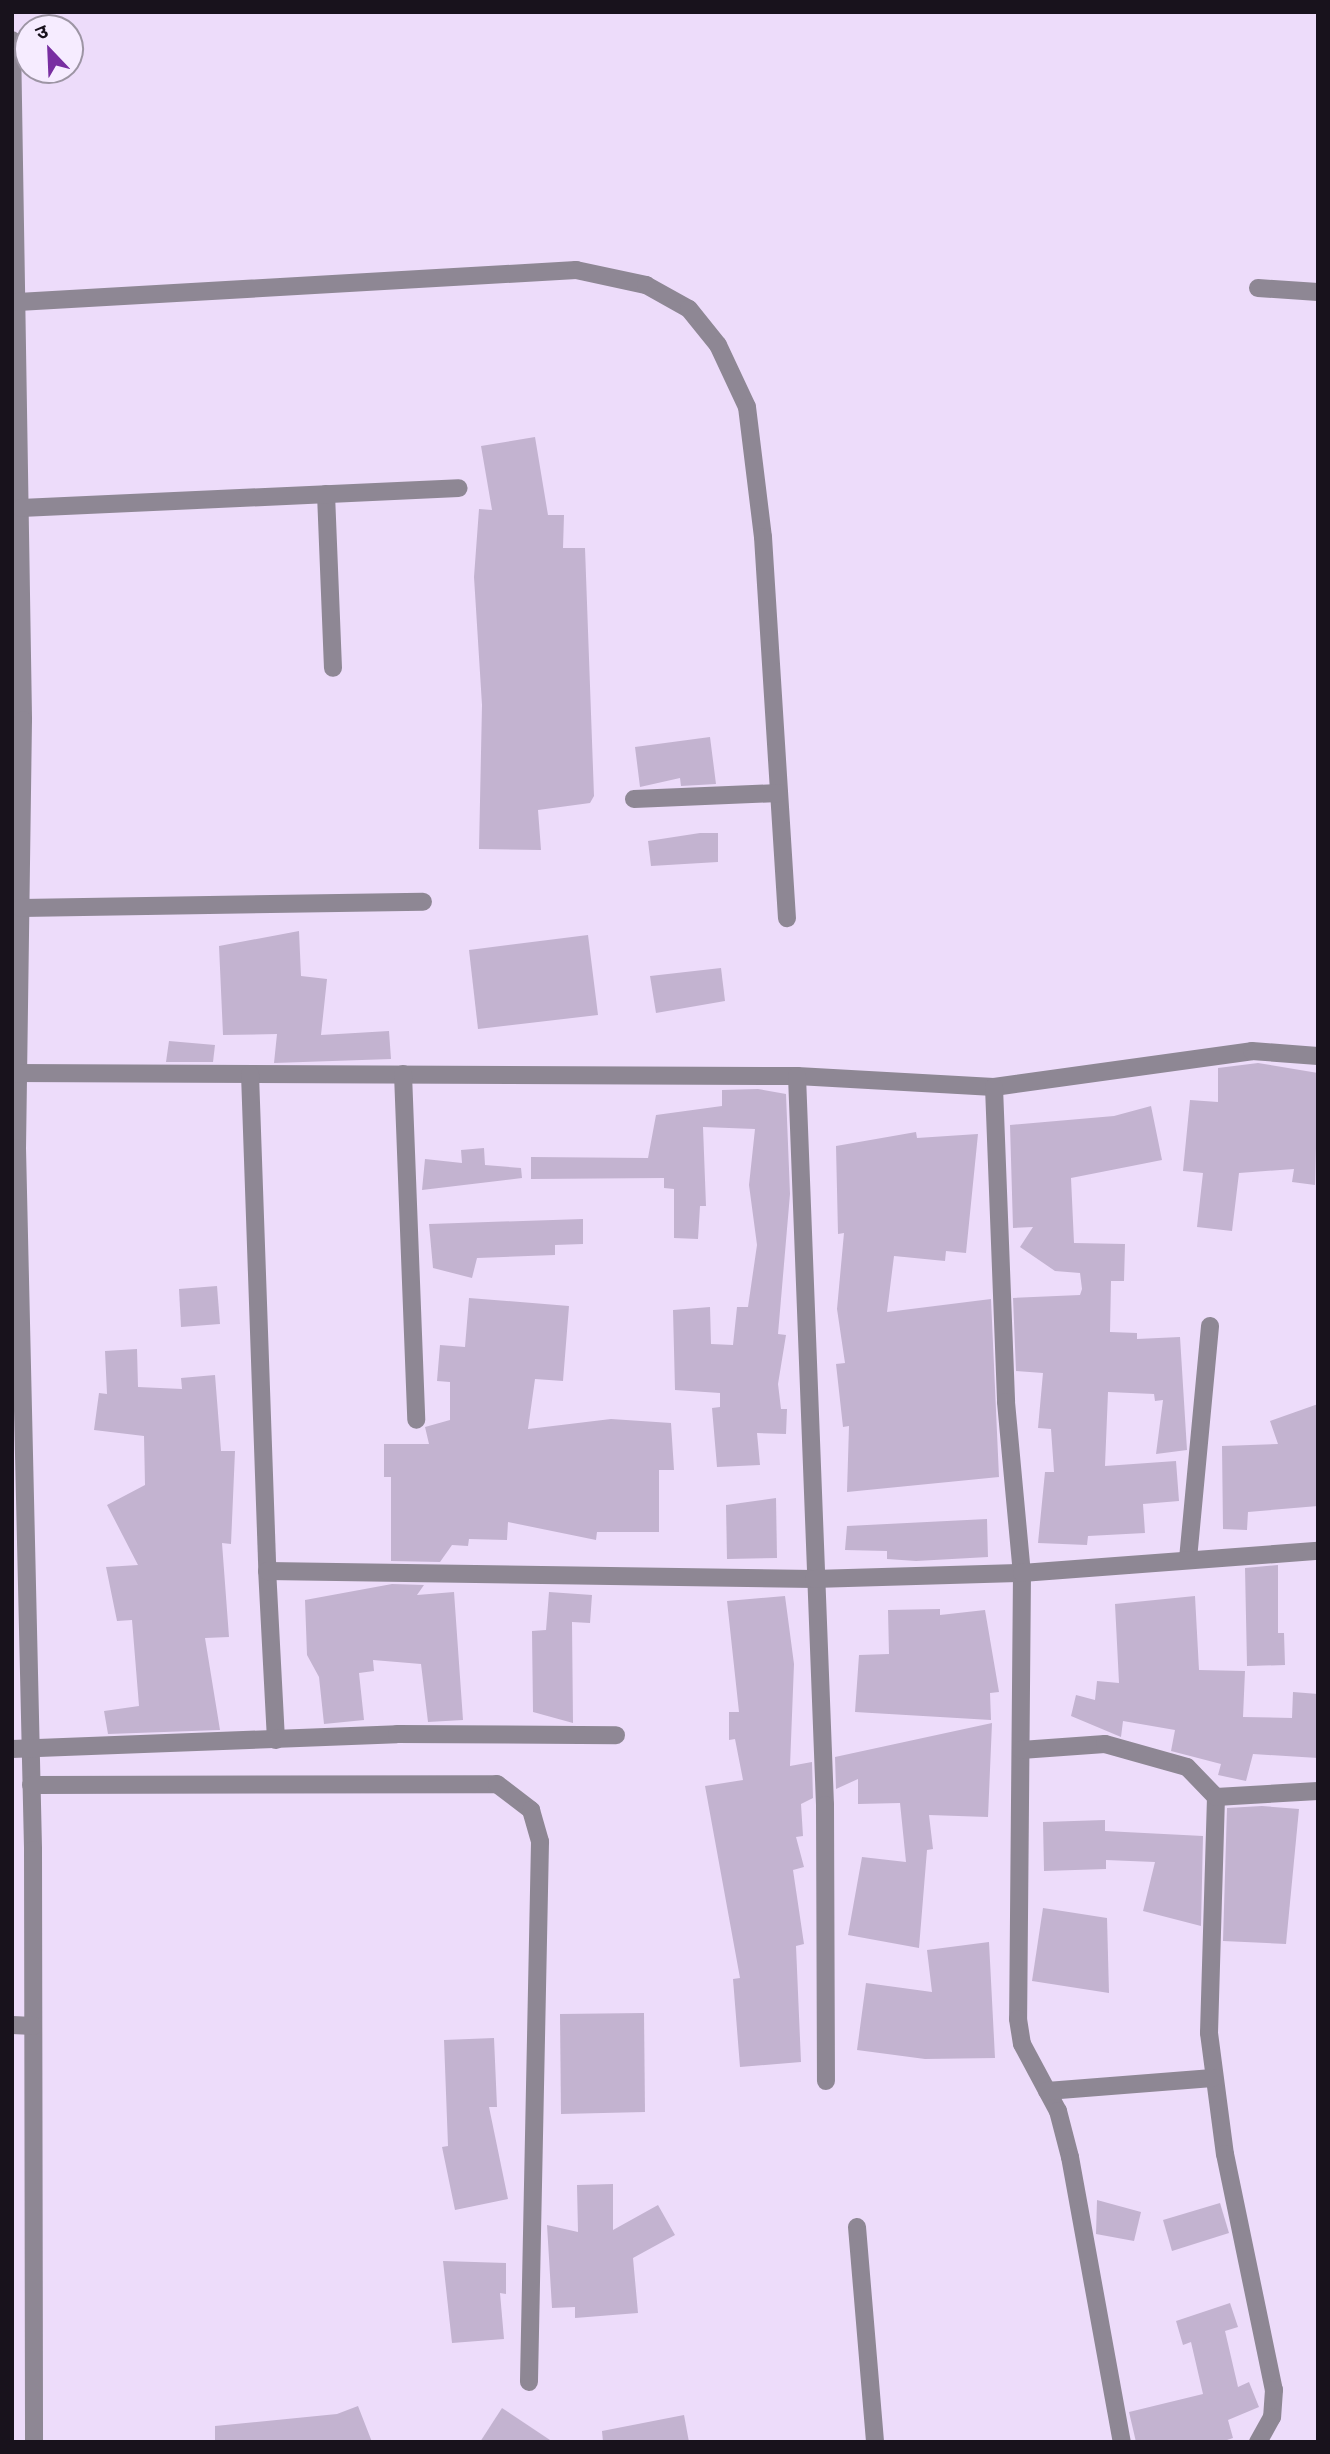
<!DOCTYPE html>
<meta charset="utf-8">
<style>
body{margin:0}
#map{position:relative;width:1330px;height:2454px;overflow:hidden;background:#eddcfa;font-family:"IBM Plex Sans","Noto Sans Devanagari",sans-serif}
div>[style]{position:absolute}
.building>*{inset:0;background:#c3b3d0}
.minor>*{height:18px;margin:-9px;padding:0 9px;transform-origin:9px;border-radius:9px;background:#8e8794}
span{translate:-50% -50%;white-space:nowrap;text-align:center;line-height:1.15;-webkit-text-stroke:7px #f6ecff;paint-order:stroke}
.frame{position:absolute;inset:0;border:14px solid #18121c;pointer-events:none}
.north{position:absolute;left:14px;top:14px;width:70px;height:70px;box-sizing:border-box;background:#f6ecff;border:2px solid #9d95a4;border-radius:50%;rotate:337deg;font-size:19px;font-weight:700;line-height:28px;text-align:center;color:#18121c}
.north::after{content:'';display:block;margin:auto;width:24px;height:32px;background:#782ea1;clip-path:polygon(50% 0,100% 100%,50% 72%,0 100%)}
</style>
<div id="map">
<div class="building">
<i style="clip-path:polygon(535px 437px,548px 515px,564px 515px,563px 548px,585px 548px,594px 796px,590px 803px,538px 810px,541px 850px,479px 849px,482px 705px,474px 577px,479px 509px,492px 510px,481px 446px)"></i>
<i style="clip-path:polygon(710px 737px,716px 784px,681px 786px,680px 778px,640px 787px,635px 747px)"></i>
<i style="clip-path:polygon(700px 833px,718px 833px,718px 862px,651px 866px,648px 841px)"></i>
<i style="clip-path:polygon(299px 931px,301px 976px,327px 979px,321px 1035px,389px 1031px,391px 1059px,274px 1063px,277px 1034px,223px 1035px,219px 946px)"></i>
<i style="clip-path:polygon(588px 935px,598px 1015px,478px 1029px,469px 950px)"></i>
<i style="clip-path:polygon(721px 968px,725px 1001px,656px 1013px,650px 976px)"></i>
<i style="clip-path:polygon(169px 1041px,215px 1045px,213px 1062px,166px 1062px)"></i>
<i style="clip-path:polygon(1258px 1063px,1318px 1073px,1315px 1185px,1292px 1182px,1294px 1169px,1239px 1173px,1232px 1231px,1197px 1227px,1203px 1173px,1183px 1171px,1190px 1100px,1218px 1102px,1218px 1068px)"></i>
<i style="clip-path:polygon(758px 1089px,786px 1094px,790px 1194px,778px 1334px,786px 1335px,778px 1384px,781px 1409px,787px 1409px,786px 1434px,757px 1433px,760px 1465px,717px 1467px,712px 1408px,720px 1407px,720px 1393px,675px 1390px,673px 1310px,710px 1307px,711px 1344px,733px 1345px,737px 1307px,748px 1307px,757px 1245px,749px 1185px,755px 1129px,703px 1127px,706px 1206px,700px 1206px,698px 1239px,674px 1238px,674px 1189px,664px 1188px,664px 1178px,531px 1179px,531px 1157px,648px 1158px,656px 1115px,722px 1106px,722px 1090px)"></i>
<i style="clip-path:polygon(1151px 1106px,1162px 1160px,1071px 1178px,1074px 1243px,1125px 1244px,1124px 1281px,1111px 1281px,1110px 1332px,1137px 1333px,1137px 1339px,1180px 1337px,1187px 1450px,1156px 1454px,1163px 1400px,1155px 1401px,1154px 1394px,1108px 1392px,1105px 1466px,1176px 1461px,1179px 1501px,1143px 1504px,1145px 1533px,1088px 1536px,1087px 1545px,1038px 1543px,1045px 1472px,1054px 1472px,1051px 1429px,1038px 1428px,1043px 1373px,1016px 1371px,1013px 1298px,1080px 1295px,1082px 1289px,1080px 1273px,1055px 1271px,1020px 1247px,1033px 1227px,1013px 1228px,1010px 1125px,1114px 1116px)"></i>
<i style="clip-path:polygon(916px 1132px,917px 1138px,978px 1134px,966px 1253px,946px 1251px,945px 1261px,894px 1256px,887px 1312px,991px 1299px,999px 1477px,847px 1492px,849px 1426px,843px 1427px,836px 1364px,845px 1363px,837px 1309px,844px 1233px,838px 1234px,836px 1146px)"></i>
<i style="clip-path:polygon(484px 1148px,485px 1165px,521px 1168px,522px 1178px,422px 1190px,425px 1159px,462px 1163px,461px 1150px)"></i>
<i style="clip-path:polygon(583px 1219px,583px 1244px,555px 1245px,555px 1255px,477px 1258px,472px 1278px,433px 1268px,429px 1224px)"></i>
<i style="clip-path:polygon(217px 1286px,220px 1324px,181px 1327px,179px 1289px)"></i>
<i style="clip-path:polygon(469px 1298px,569px 1306px,563px 1381px,535px 1379px,528px 1429px,611px 1419px,671px 1423px,674px 1470px,659px 1470px,659px 1532px,597px 1532px,596px 1540px,508px 1522px,507px 1540px,469px 1539px,468px 1546px,452px 1545px,440px 1562px,391px 1561px,391px 1477px,384px 1477px,384px 1444px,429px 1444px,425px 1427px,450px 1420px,450px 1382px,437px 1381px,440px 1345px,465px 1347px)"></i>
<i style="clip-path:polygon(137px 1349px,138px 1387px,182px 1389px,181px 1378px,215px 1375px,221px 1451px,235px 1451px,231px 1544px,222px 1543px,229px 1637px,205px 1638px,220px 1730px,108px 1734px,104px 1711px,139px 1706px,132px 1620px,117px 1621px,106px 1567px,138px 1565px,107px 1505px,145px 1485px,144px 1436px,94px 1430px,99px 1393px,107px 1394px,105px 1351px)"></i>
<i style="clip-path:polygon(1318px 1404px,1318px 1506px,1248px 1512px,1247px 1530px,1223px 1529px,1222px 1446px,1278px 1444px,1270px 1421px)"></i>
<i style="clip-path:polygon(776px 1498px,777px 1558px,727px 1559px,726px 1505px)"></i>
<i style="clip-path:polygon(987px 1519px,988px 1557px,916px 1561px,887px 1559px,887px 1551px,845px 1550px,847px 1526px)"></i>
<i style="clip-path:polygon(1278px 1565px,1278px 1633px,1284px 1633px,1285px 1665px,1247px 1666px,1245px 1568px)"></i>
<i style="clip-path:polygon(392px 1584px,424px 1585px,417px 1595px,454px 1592px,463px 1720px,428px 1722px,421px 1664px,373px 1660px,374px 1671px,359px 1673px,364px 1720px,324px 1724px,319px 1677px,307px 1655px,305px 1600px)"></i>
<i style="clip-path:polygon(549px 1592px,592px 1595px,590px 1623px,572px 1622px,573px 1723px,533px 1712px,532px 1631px,546px 1630px)"></i>
<i style="clip-path:polygon(785px 1596px,794px 1664px,790px 1766px,812px 1762px,813px 1798px,801px 1804px,803px 1836px,796px 1837px,804px 1867px,793px 1870px,804px 1944px,796px 1946px,801px 2062px,740px 2067px,733px 1979px,740px 1978px,705px 1786px,743px 1780px,735px 1739px,729px 1740px,729px 1712px,739px 1712px,727px 1601px)"></i>
<i style="clip-path:polygon(1195px 1596px,1199px 1670px,1245px 1671px,1243px 1717px,1292px 1718px,1293px 1692px,1318px 1694px,1318px 1758px,1253px 1754px,1246px 1781px,1218px 1775px,1221px 1764px,1171px 1751px,1175px 1730px,1123px 1721px,1121px 1737px,1071px 1716px,1076px 1695px,1095px 1700px,1097px 1681px,1119px 1683px,1115px 1604px)"></i>
<i style="clip-path:polygon(940px 1609px,940px 1615px,985px 1610px,999px 1692px,990px 1693px,991px 1720px,855px 1712px,859px 1655px,889px 1654px,888px 1610px)"></i>
<i style="clip-path:polygon(992px 1723px,988px 1817px,929px 1815px,933px 1849px,927px 1850px,919px 1948px,848px 1935px,862px 1857px,906px 1862px,900px 1803px,858px 1804px,858px 1779px,836px 1789px,835px 1757px)"></i>
<i style="clip-path:polygon(1262px 1806px,1299px 1809px,1286px 1944px,1223px 1941px,1227px 1808px)"></i>
<i style="clip-path:polygon(1105px 1820px,1105px 1831px,1203px 1836px,1201px 1926px,1143px 1911px,1155px 1862px,1106px 1860px,1106px 1869px,1044px 1871px,1043px 1822px)"></i>
<i style="clip-path:polygon(1043px 1908px,1107px 1918px,1109px 1993px,1032px 1981px)"></i>
<i style="clip-path:polygon(989px 1942px,995px 2058px,925px 2059px,857px 2050px,866px 1983px,932px 1992px,927px 1950px)"></i>
<i style="clip-path:polygon(644px 2013px,645px 2112px,561px 2114px,560px 2014px)"></i>
<i style="clip-path:polygon(494px 2038px,497px 2107px,489px 2107px,508px 2199px,455px 2210px,442px 2147px,448px 2146px,444px 2040px)"></i>
<i style="clip-path:polygon(613px 2184px,613px 2230px,658px 2205px,675px 2235px,633px 2258px,638px 2313px,575px 2318px,575px 2307px,552px 2308px,547px 2225px,578px 2232px,577px 2185px)"></i>
<i style="clip-path:polygon(1097px 2200px,1141px 2212px,1134px 2241px,1096px 2234px)"></i>
<i style="clip-path:polygon(1220px 2203px,1229px 2233px,1172px 2251px,1163px 2220px)"></i>
<i style="clip-path:polygon(443px 2261px,506px 2263px,506px 2294px,500px 2293px,504px 2339px,452px 2343px)"></i>
<i style="clip-path:polygon(1230px 2303px,1238px 2327px,1225px 2331px,1238px 2387px,1249px 2382px,1259px 2407px,1228px 2420px,1233px 2438px,1221px 2442px,1136px 2442px,1129px 2412px,1203px 2394px,1191px 2342px,1183px 2345px,1176px 2321px)"></i>
<i style="clip-path:polygon(358px 2406px,372px 2442px,215px 2442px,215px 2426px,337px 2414px)"></i>
<i style="clip-path:polygon(502px 2408px,553px 2442px,480px 2442px)"></i>
<i style="clip-path:polygon(684px 2415px,689px 2442px,603px 2442px,602px 2431px)"></i>
</div>
<div class="minor">
<i style="left:12px;top:40px;width:680px;rotate:89.07deg"></i>
<i style="left:23px;top:720px;width:428px;rotate:90.8deg"></i>
<i style="left:17px;top:1148px;width:702px;rotate:88.69deg"></i>
<i style="left:33px;top:1850px;width:592px;rotate:89.9deg"></i>
<i style="left:1258px;top:288px;width:60px;rotate:3.8deg"></i>
<i style="left:18px;top:302px;width:559px;rotate:-3.28deg"></i>
<i style="left:576px;top:270px;width:72px;rotate:12.1deg"></i>
<i style="left:646px;top:285px;width:49px;rotate:29.2deg"></i>
<i style="left:689px;top:309px;width:46px;rotate:51.1deg"></i>
<i style="left:718px;top:345px;width:68px;rotate:64.9deg"></i>
<i style="left:747px;top:407px;width:131px;rotate:83deg"></i>
<i style="left:763px;top:537px;width:382px;rotate:86.4deg"></i>
<i style="left:326px;top:494px;width:174px;rotate:87.7deg"></i>
<i style="left:21px;top:508px;width:438px;rotate:-2.6deg"></i>
<i style="left:634px;top:799px;width:145px;rotate:-2.4deg"></i>
<i style="left:21px;top:908px;width:402px;rotate:-0.9deg"></i>
<i style="left:12px;top:1073px;width:785px;rotate:0.22deg"></i>
<i style="left:797px;top:1076px;width:197px;rotate:3.2deg"></i>
<i style="left:994px;top:1087px;width:260px;rotate:-7.9deg"></i>
<i style="left:1252px;top:1051px;width:66px;rotate:4.3deg"></i>
<i style="left:250px;top:1074px;width:497px;rotate:88deg"></i>
<i style="left:403px;top:1074px;width:346px;rotate:87.8deg"></i>
<i style="left:797px;top:1076px;width:730px;rotate:87.8deg"></i>
<i style="left:825px;top:1805px;width:276px;rotate:89.8deg"></i>
<i style="left:994px;top:1087px;width:315px;rotate:87.8deg"></i>
<i style="left:1006px;top:1402px;width:172px;rotate:84.7deg"></i>
<i style="left:1022px;top:1573px;width:446px;rotate:90.5deg"></i>
<i style="left:1018px;top:2019px;width:25px;rotate:81deg"></i>
<i style="left:1022px;top:2044px;width:76px;rotate:61.8deg"></i>
<i style="left:1058px;top:2111px;width:48px;rotate:75.4deg"></i>
<i style="left:1070px;top:2157px;width:290px;rotate:79.7deg"></i>
<i style="left:1188px;top:1559px;width:234px;rotate:-84.6deg"></i>
<i style="left:276px;top:1740px;width:169px;rotate:-93deg"></i>
<i style="left:267px;top:1571px;width:547px;rotate:0.84deg"></i>
<i style="left:814px;top:1579px;width:208px;rotate:-1.7deg"></i>
<i style="left:1022px;top:1573px;width:297px;rotate:-4.3deg"></i>
<i style="left:12px;top:1749px;width:385px;rotate:-2.2deg"></i>
<i style="left:397px;top:1734px;width:219px;rotate:0.3deg"></i>
<i style="left:1021px;top:1750px;width:84px;rotate:-4.1deg"></i>
<i style="left:1105px;top:1744px;width:85px;rotate:15.7deg"></i>
<i style="left:1187px;top:1767px;width:42px;rotate:46deg"></i>
<i style="left:1216px;top:1797px;width:236px;rotate:91.7deg"></i>
<i style="left:1209px;top:2033px;width:122px;rotate:82.5deg"></i>
<i style="left:1225px;top:2154px;width:241px;rotate:78.3deg"></i>
<i style="left:1274px;top:2390px;width:27px;rotate:94deg"></i>
<i style="left:1272px;top:2417px;width:29px;rotate:119deg"></i>
<i style="left:31px;top:1785px;width:466px;rotate:-0.1deg"></i>
<i style="left:497px;top:1784px;width:43px;rotate:37.4deg"></i>
<i style="left:531px;top:1810px;width:33px;rotate:74deg"></i>
<i style="left:540px;top:1842px;width:540px;rotate:91.17deg"></i>
<i style="left:1216px;top:1797px;width:102px;rotate:-3.4deg"></i>
<i style="left:12px;top:2025px;width:21px;rotate:3deg"></i>
<i style="left:1047px;top:2091px;width:166px;rotate:-4.5deg"></i>
<i style="left:857px;top:2227px;width:216px;rotate:85.2deg"></i>
</div>
<div class="frame"></div>
<div class="north">उ</div>
</div>
